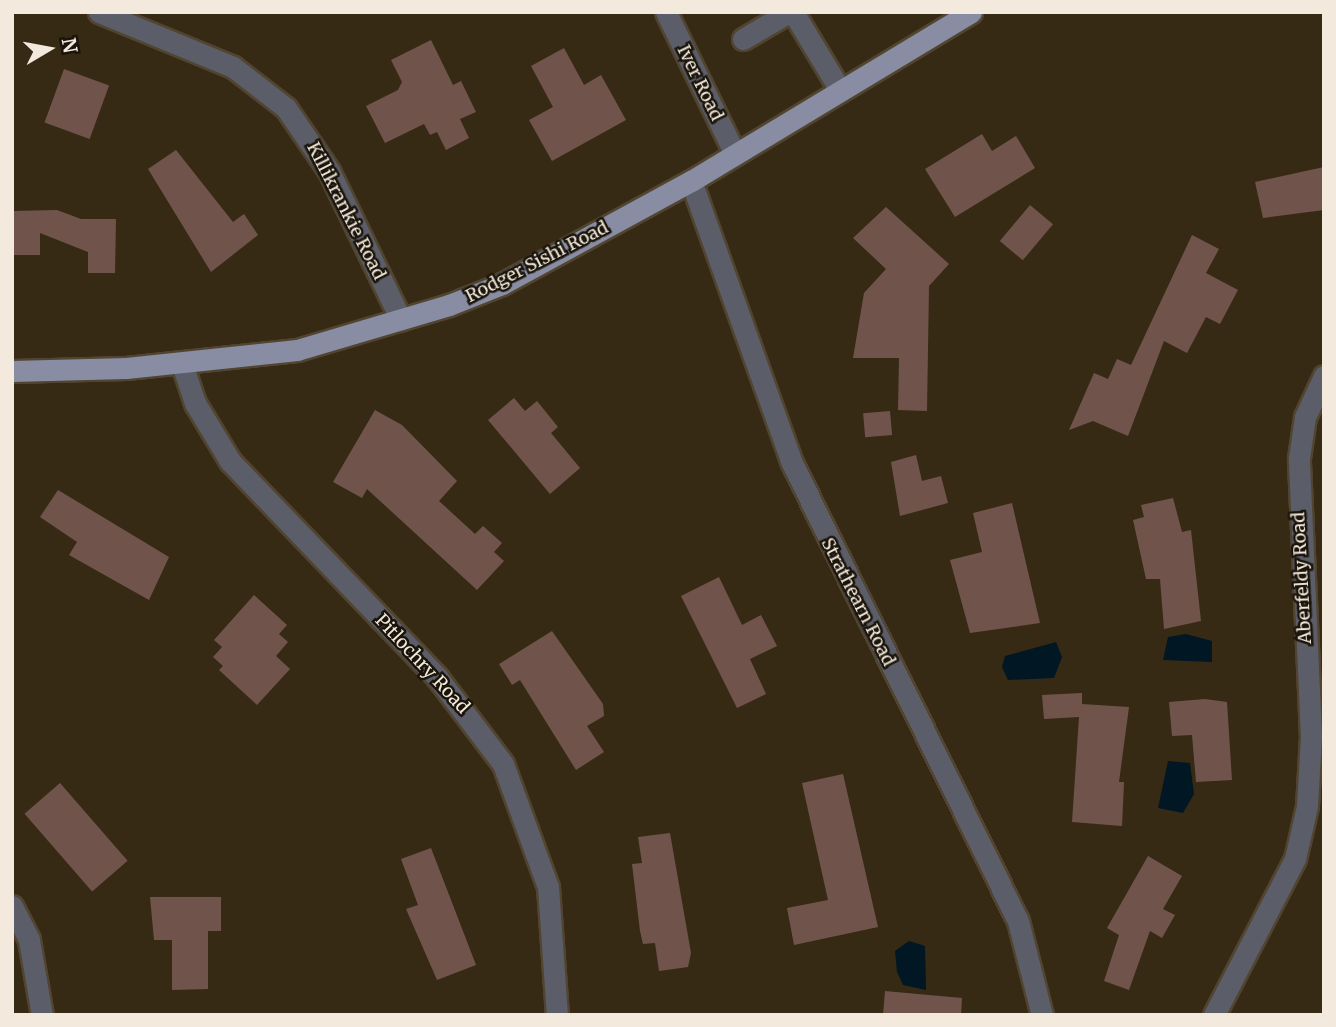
<!DOCTYPE html>
<style>
body{margin:0}
#map{position:relative;width:1336px;height:1027px;overflow:hidden;background:#372a15;font-family:Merriweather,serif}
div>[style]{position:absolute}
[style*='--x']{left:calc(var(--x)*1px);top:calc(var(--y)*1px);width:calc(var(--w)*1px);rotate:calc(var(--a)*1deg)}
.water>*{inset:0;background:#011723}
.building>*{inset:0;background:#70544c;transform-origin:0 0}
.roads{filter:drop-shadow(2px 0 #514531) drop-shadow(-2px 0 #514531) drop-shadow(0 2px #514531) drop-shadow(0 -2px #514531)}
.minor>*{height:21px;margin:-10.5px;padding:0 10.5px;transform-origin:10.5px;border-radius:10.5px;background:#5b5d68}
.major>*{height:21px;margin:-10.5px;padding:0 10.5px;transform-origin:10.5px;border-radius:10.5px;background:#898da3}
span{translate:-50% -50%;white-space:nowrap;text-align:center;line-height:1.15;-webkit-text-stroke:5px #1a140b;paint-order:stroke}
.street-label{font-size:18px;color:#f3eadd}
.frame{position:absolute;inset:0;border:14px solid #f3eadd;pointer-events:none}
.north{position:absolute;left:14px;top:14px;width:70px;height:70px;-webkit-text-stroke:5px #1a140b;paint-order:stroke;rotate:80deg;font-size:19px;font-weight:700;line-height:28px;text-align:center;color:#f3eadd}
.north::after{content:'';display:block;margin:auto;width:24px;height:32px;background:#f3eadd;clip-path:polygon(50% 0,100% 100%,50% 72%,0 100%)}
</style>
<div id="map">
<div class="water">
<div style="clip-path:polygon(1186px 634px,1212px 641px,1212px 662px,1163px 660px,1168px 637px)"></div>
<div style="clip-path:polygon(1056px 642px,1062px 657px,1054px 678px,1008px 680px,1002px 667px,1005px 656px)"></div>
<div style="clip-path:polygon(1168px 761px,1190px 763px,1194px 794px,1183px 813px,1158px 808px)"></div>
<div style="clip-path:polygon(909px 941px,925px 946px,926px 990px,903px 985px,897px 972px,895px 951px)"></div>
</div>
<div class="building">
<div style="clip-path:polygon(431px 40px,453px 85px,461px 81px,476px 112px,460px 119px,469px 138px,446px 150px,437px 132px,430px 135px,424px 124px,385px 143px,366px 106px,398px 90px,402px 82px,391px 60px)"></div>
<div style="clip-path:polygon(564px 48px,584px 85px,601px 75px,626px 120px,552px 161px,529px 120px,553px 107px,531px 66px)"></div>
<div style="left:64px;top:69px;width:48px;height:57px;rotate:20deg"></div>
<div style="clip-path:polygon(982px 134px,992px 151px,1016px 136px,1035px 168px,955px 217px,925px 169px)"></div>
<div style="clip-path:polygon(176px 150px,233px 222px,244px 214px,258px 235px,211px 272px,148px 169px)"></div>
<div style="clip-path:polygon(1324px 167px,1324px 210px,1263px 218px,1255px 182px)"></div>
<div style="left:1030px;top:205px;width:30px;height:47px;rotate:40deg"></div>
<div style="clip-path:polygon(886px 207px,949px 264px,929px 286px,927px 411px,898px 410px,899px 358px,853px 358px,864px 293px,886px 269px,853px 238px)"></div>
<div style="clip-path:polygon(57px 210px,81px 219px,116px 219px,115px 273px,88px 273px,88px 252px,40px 233px,40px 255px,12px 255px,12px 211px)"></div>
<div style="clip-path:polygon(1192px 235px,1219px 249px,1206px 273px,1238px 290px,1220px 324px,1206px 317px,1187px 353px,1164px 341px,1128px 436px,1093px 421px,1069px 430px,1094px 373px,1108px 379px,1117px 359px,1131px 365px)"></div>
<div style="clip-path:polygon(514px 398px,525px 411px,537px 401px,558px 427px,551px 433px,580px 468px,550px 494px,488px 420px)"></div>
<div style="clip-path:polygon(375px 410px,402px 425px,457px 481px,439px 501px,475px 534px,483px 526px,502px 543px,494px 552px,504px 561px,477px 590px,367px 489px,362px 498px,333px 482px)"></div>
<div style="left:890px;top:411px;width:24px;height:27px;rotate:85deg"></div>
<div style="clip-path:polygon(916px 455px,922px 481px,941px 476px,948px 503px,900px 516px,891px 462px)"></div>
<div style="clip-path:polygon(58px 490px,169px 557px,149px 600px,69px 555px,77px 542px,40px 517px)"></div>
<div style="clip-path:polygon(1173px 498px,1182px 532px,1191px 530px,1201px 621px,1164px 629px,1160px 579px,1146px 579px,1133px 520px,1144px 517px,1141px 505px)"></div>
<div style="clip-path:polygon(1012px 503px,1040px 623px,970px 633px,950px 560px,982px 552px,973px 513px)"></div>
<div style="clip-path:polygon(719px 577px,742px 625px,761px 615px,777px 646px,750px 659px,766px 694px,737px 708px,681px 596px)"></div>
<div style="clip-path:polygon(254px 595px,287px 625px,279px 634px,288px 642px,276px 656px,290px 669px,257px 705px,219px 670px,223px 666px,213px 657px,222px 647px,214px 640px)"></div>
<div style="clip-path:polygon(552px 631px,603px 704px,604px 716px,587px 726px,604px 752px,576px 770px,520px 680px,512px 685px,499px 664px)"></div>
<div style="clip-path:polygon(1082px 693px,1082px 704px,1129px 707px,1119px 782px,1124px 782px,1122px 826px,1072px 822px,1079px 717px,1044px 719px,1042px 695px)"></div>
<div style="clip-path:polygon(1205px 699px,1227px 702px,1232px 780px,1196px 782px,1192px 735px,1172px 736px,1169px 702px)"></div>
<div style="clip-path:polygon(843px 774px,878px 927px,794px 945px,787px 908px,828px 900px,802px 783px)"></div>
<div style="left:60px;top:783px;width:103px;height:47px;rotate:49deg"></div>
<div style="clip-path:polygon(670px 833px,691px 953px,688px 967px,659px 971px,655px 943px,643px 944px,640px 931px,632px 864px,642px 863px,638px 837px)"></div>
<div style="clip-path:polygon(431px 848px,476px 965px,437px 980px,406px 909px,418px 905px,401px 859px)"></div>
<div style="clip-path:polygon(1148px 856px,1182px 876px,1163px 909px,1175px 915px,1162px 938px,1150px 931px,1129px 990px,1104px 981px,1119px 935px,1107px 928px)"></div>
<div style="clip-path:polygon(150px 897px,221px 897px,221px 931px,208px 931px,208px 989px,172px 990px,172px 940px,154px 940px)"></div>
<div style="clip-path:polygon(885px 991px,962px 998px,961px 1015px,883px 1015px)"></div>
</div>
<div class="roads">
<div class="minor">
<div style="--x:99;--y:12;--w:145;--a:22.3"></div>
<div style="--x:233;--y:67;--w:67;--a:37.7"></div>
<div style="--x:286;--y:108;--w:76;--a:55.7"></div>
<div style="--x:329;--y:171;--w:165;--a:64.2"></div>
<div style="--x:666;--y:12;--w:158;--a:64.1"></div>
<div style="--x:793;--y:12;--w:91;--a:58.9"></div>
<div style="--x:743;--y:39;--w:53;--a:-30.4"></div>
<div style="--x:691;--y:181;--w:297;--a:70.3"></div>
<div style="--x:791;--y:461;--w:513;--a:63.73"></div>
<div style="--x:1018;--y:921;--w:97;--a:75.7"></div>
<div style="--x:182;--y:364;--w:41;--a:71.6"></div>
<div style="--x:195;--y:403;--w:68;--a:58.9"></div>
<div style="--x:230;--y:461;--w:299;--a:46.2"></div>
<div style="--x:437;--y:677;--w:109;--a:52.8"></div>
<div style="--x:503;--y:764;--w:131;--a:69.9"></div>
<div style="--x:548;--y:887;--w:128;--a:86"></div>
<div style="--x:12;--y:906;--w:38;--a:63"></div>
<div style="--x:29;--y:940;--w:76;--a:80.2"></div>
<div style="--x:1214;--y:1015;--w:176;--a:-62.6"></div>
<div style="--x:1295;--y:859;--w:54;--a:-77.2"></div>
<div style="--x:1307;--y:806;--w:69;--a:-86.7"></div>
<div style="--x:1311;--y:737;--w:279;--a:-92.5"></div>
<div style="--x:1299;--y:458;--w:41;--a:-81.7"></div>
<div style="--x:1305;--y:417;--w:45;--a:-65.1"></div>
</div>
<div class="major">
<div style="--x:12;--y:371;--w:114;--a:-1.5"></div>
<div style="--x:126;--y:368;--w:172;--a:-6"></div>
<div style="--x:297;--y:350;--w:159;--a:-16.5"></div>
<div style="--x:449;--y:305;--w:57;--a:-21.6"></div>
<div style="--x:502;--y:284;--w:215;--a:-28.6"></div>
<div style="--x:691;--y:181;--w:327;--a:-31.1"></div>
</div>
</div>
<div class="street-label">
<span style="left:700px;top:83px;rotate:64deg">Iver Road</span>
<span style="left:346px;top:211px;rotate:63deg">Killikrankie Road</span>
<span style="left:537px;top:262px;rotate:-27deg">Rodger Sishi Road</span>
<span style="left:1302px;top:578px;rotate:-93deg">Aberfeldy Road</span>
<span style="left:858px;top:602px;rotate:63deg">Strathearn Road</span>
<span style="left:422px;top:664px;rotate:47deg">Pitlochry Road</span>
</div>
<div class="frame"></div>
<div class="north">N</div>
</div>
